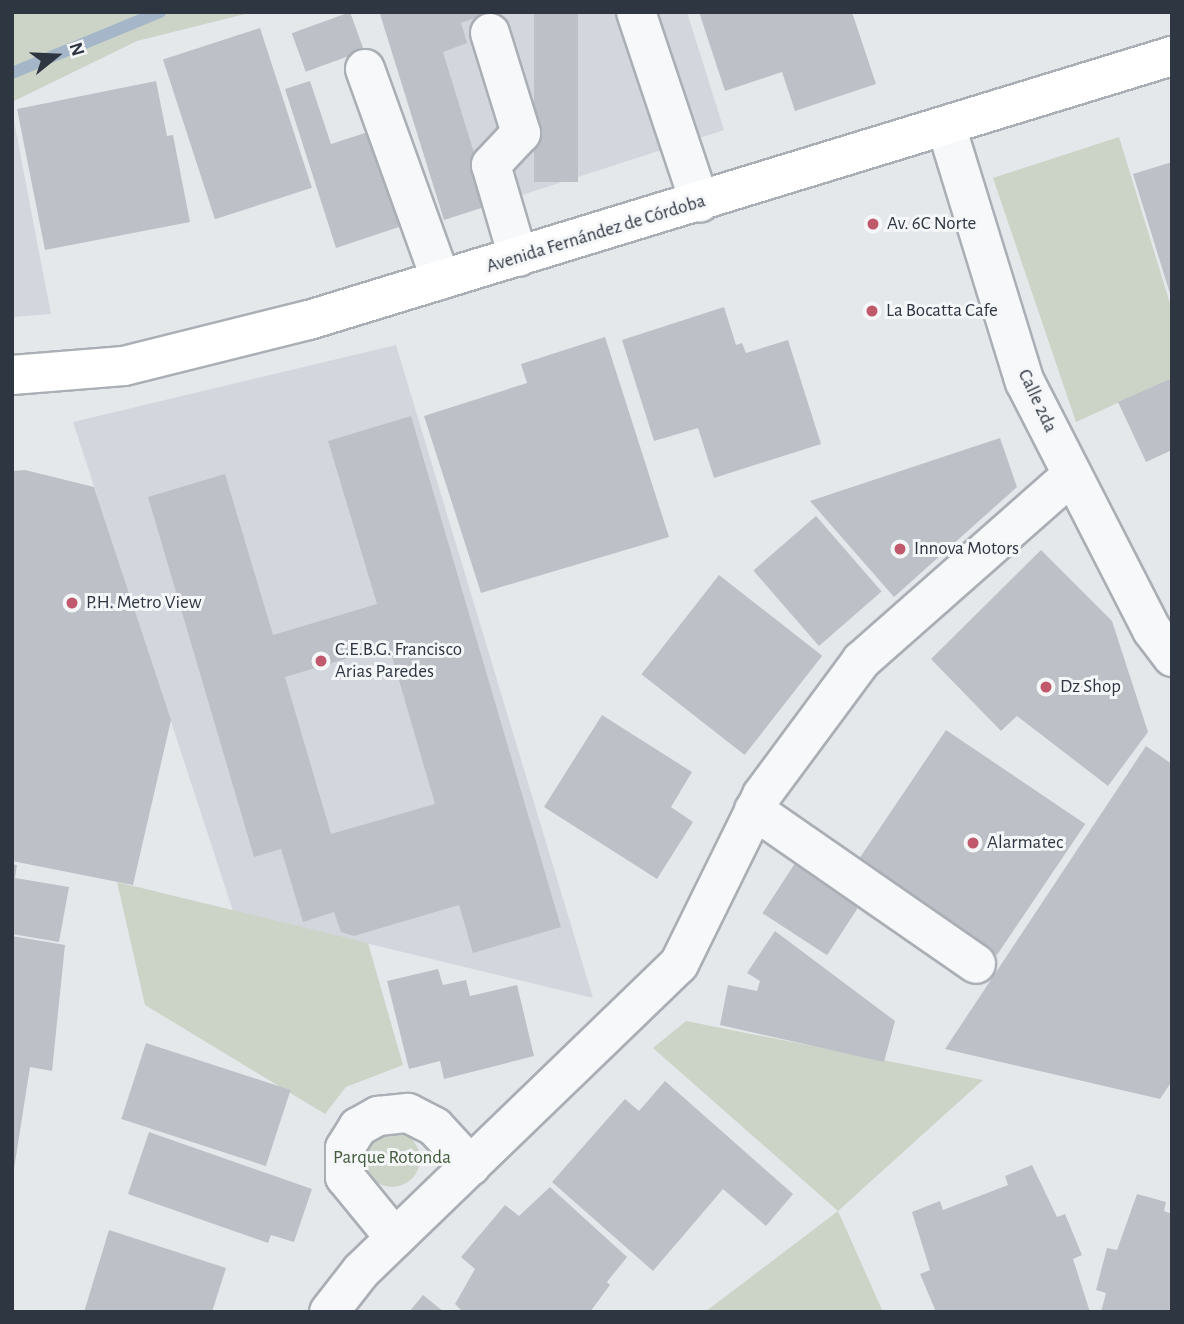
<!DOCTYPE html>
<meta charset="utf-8">
<style>
body{margin:0}
#map{position:relative;width:1184px;height:1324px;overflow:hidden;background:#e5e8eb;font-family:"Alegreya Sans",sans-serif}
div>[style]{position:absolute}
[style*='--x']{left:calc(var(--x)*1px);top:calc(var(--y)*1px);width:calc(var(--w)*1px);rotate:calc(var(--a)*1deg)}
.built>*{inset:0;background:#d3d7dd}
.green>*{inset:0;background:#cbd4c7}
.round{border-radius:50%}
.stream>*{height:12px;margin:-6px;padding:0 6px;transform-origin:6px;border-radius:6px;background:#a4b6c7}
.building>*{inset:0;background:#bdc1c7;transform-origin:0 0}
.roads{filter:drop-shadow(2px 0 #aaafb5) drop-shadow(-2px 0 #aaafb5) drop-shadow(0 2px #aaafb5) drop-shadow(0 -2px #aaafb5)}
.minor>*{height:38px;margin:-19px;padding:0 19px;transform-origin:19px;border-radius:19px;background:#f7f8fa}
.major>*{height:38px;margin:-19px;padding:0 19px;transform-origin:19px;border-radius:19px;background:#fff}
.dots>*{width:19px;height:19px;translate:-50% -50%;box-sizing:border-box;border:4px solid #f5f6f8;border-radius:50%}
span{translate:-50% -50%;white-space:nowrap;text-align:center;line-height:1.15;-webkit-text-stroke:6px #f5f6f8;paint-order:stroke}
.poi-label{font-size:19px;color:#2e3642}
.left{translate:0 -50%;text-align:left}
.street-label{font-size:19px;color:#2e3642}
.park-label{font-size:19px;color:#445c3d}
.frame{position:absolute;inset:0;border:14px solid #2e3642;pointer-events:none}
.north{position:absolute;left:21px;top:21px;width:70px;height:70px;-webkit-text-stroke:5px #f5f6f8;paint-order:stroke;rotate:72deg;font-size:19px;font-weight:700;line-height:28px;text-align:center;color:#2e3642}
.north::after{content:'';display:block;margin:auto;width:24px;height:32px;background:#2e3642;clip-path:polygon(50% 0,100% 100%,50% 72%,0 100%)}
</style>
<div id="map">
<div class="built">
<div style="clip-path:polygon(385px 12px,687px 12px,724px 130px,444px 220px)"></div>
<div style="clip-path:polygon(12px 110px,39px 252px,51px 314px,12px 317px)"></div>
<div style="clip-path:polygon(396px 345px,593px 998px,233px 911px,73px 422px)"></div>
</div>
<div class="green">
<div style="clip-path:polygon(12px 12px,253px 12px,137px 41px,12px 102px)"></div>
<div style="clip-path:polygon(1119px 137px,1172px 310px,1172px 378px,1076px 422px,993px 178px)"></div>
<div style="clip-path:polygon(117px 882px,368px 943px,403px 1065px,346px 1087px,325px 1114px,145px 1005px)"></div>
<div style="clip-path:polygon(686px 1021px,983px 1080px,838px 1211px,883px 1312px,705px 1312px,838px 1211px,653px 1048px)"></div>
<div class="round" style="left:364px;top:1131px;width:56px;height:56px"></div>
</div>
<div class="stream">
<div style="--x:12;--y:73;--w:160;--a:-22.4"></div>
</div>
<div class="building">
<div style="left:350px;top:12px;width:41px;height:62px;rotate:70deg"></div>
<div style="clip-path:polygon(385px 12px,491px 12px,461px 23px,467px 43px,443px 52px,490px 205px,444px 220px,380px 14px)"></div>
<div style="left:534px;top:12px;width:44px;height:170px"></div>
<div style="clip-path:polygon(699px 12px,852px 12px,876px 84px,795px 111px,782px 72px,725px 91px)"></div>
<div style="left:260px;top:28px;width:168px;height:102px;rotate:72deg"></div>
<div style="clip-path:polygon(156px 81px,167px 136px,173px 135px,190px 222px,45px 250px,17px 109px)"></div>
<div style="clip-path:polygon(310px 81px,331px 144px,371px 131px,402px 226px,336px 248px,285px 89px)"></div>
<div style="clip-path:polygon(1172px 162px,1172px 297px,1171px 297px,1133px 174px)"></div>
<div style="clip-path:polygon(724px 307px,736px 345px,742px 343px,746px 353px,788px 340px,821px 444px,714px 478px,698px 428px,654px 441px,622px 340px)"></div>
<div style="clip-path:polygon(605px 337px,669px 537px,481px 593px,424px 416px,527px 383px,521px 364px)"></div>
<div style="clip-path:polygon(1172px 378px,1172px 450px,1146px 462px,1118px 402px)"></div>
<div style="clip-path:polygon(evenodd,411px 416px,561px 927px,473px 953px,459px 905px,354px 936px,341px 932px,334px 912px,303px 922px,281px 849px,254px 857px,148px 497px,225px 474px,273px 635px,377px 604px,328px 441px,411px 416px,389px 646px,435px 804px,331px 834px,285px 677px,389px 646px)"></div>
<div style="clip-path:polygon(1000px 438px,1017px 487px,894px 597px,810px 501px)"></div>
<div style="clip-path:polygon(25px 470px,94px 487px,171px 720px,133px 885px,12px 861px,12px 471px)"></div>
<div style="left:816px;top:516px;width:100px;height:83px;rotate:49deg"></div>
<div style="clip-path:polygon(1041px 550px,1112px 621px,1148px 732px,1108px 786px,1017px 716px,1001px 731px,931px 659px)"></div>
<div style="left:719px;top:575px;width:131px;height:126px;rotate:38deg"></div>
<div style="clip-path:polygon(602px 715px,692px 772px,671px 807px,693px 822px,657px 879px,544px 807px)"></div>
<div style="left:946px;top:730px;width:168px;height:158px;rotate:34deg"></div>
<div style="clip-path:polygon(1146px 746px,1172px 764px,1172px 1081px,1160px 1099px,945px 1049px)"></div>
<div style="left:799px;top:857px;width:77px;height:67px;rotate:33deg"></div>
<div style="clip-path:polygon(12px 864px,17px 865px,15px 878px,69px 887px,59px 942px,12px 934px)"></div>
<div style="clip-path:polygon(775px 931px,895px 1021px,884px 1062px,720px 1025px,728px 985px,757px 991px,760px 981px,747px 973px)"></div>
<div style="clip-path:polygon(12px 936px,65px 945px,52px 1071px,30px 1067px,14px 1169px)"></div>
<div style="clip-path:polygon(438px 969px,443px 985px,466px 980px,470px 996px,517px 985px,534px 1056px,444px 1079px,440px 1061px,409px 1069px,387px 981px)"></div>
<div style="left:146px;top:1043px;width:152px;height:80px;rotate:18deg"></div>
<div style="clip-path:polygon(665px 1081px,793px 1194px,766px 1226px,723px 1189px,653px 1271px,552px 1182px,625px 1099px,639px 1111px)"></div>
<div style="clip-path:polygon(149px 1132px,312px 1189px,294px 1242px,271px 1235px,268px 1243px,128px 1194px)"></div>
<div style="clip-path:polygon(1032px 1165px,1057px 1217px,1065px 1214px,1082px 1255px,1073px 1259px,1090px 1312px,936px 1312px,920px 1274px,930px 1270px,912px 1212px,940px 1201px,943px 1210px,1008px 1185px,1005px 1176px)"></div>
<div style="clip-path:polygon(550px 1187px,627px 1257px,607px 1282px,610px 1285px,590px 1312px,463px 1312px,455px 1304px,475px 1269px,461px 1257px,505px 1205px,519px 1216px)"></div>
<div style="clip-path:polygon(1137px 1194px,1166px 1202px,1164px 1211px,1172px 1214px,1172px 1312px,1101px 1312px,1106px 1293px,1096px 1290px,1107px 1248px,1117px 1250px)"></div>
<div style="clip-path:polygon(109px 1230px,226px 1268px,212px 1312px,84px 1312px)"></div>
<div style="clip-path:polygon(423px 1295px,444px 1312px,409px 1312px)"></div>
</div>
<div class="roads">
<div class="minor">
<div style="--x:636;--y:12;--w:201;--a:71.5"></div>
<div style="--x:490;--y:33;--w:105;--a:72.8"></div>
<div style="--x:521;--y:133;--w:44;--a:133.2"></div>
<div style="--x:491;--y:165;--w:96;--a:73.6"></div>
<div style="--x:365;--y:69;--w:224;--a:70.2"></div>
<div style="--x:946;--y:126;--w:268;--a:72.9"></div>
<div style="--x:1025;--y:382;--w:279;--a:62.9"></div>
<div style="--x:1152;--y:630;--w:34;--a:53"></div>
<div style="--x:754;--y:810;--w:270;--a:34.7"></div>
<div style="--x:395;--y:1238;--w:79;--a:-129.3"></div>
<div style="--x:345;--y:1177;--w:29;--a:-90"></div>
<div style="--x:345;--y:1148;--w:25;--a:-58"></div>
<div style="--x:358;--y:1127;--w:23;--a:-29"></div>
<div style="--x:378;--y:1116;--w:30;--a:-6"></div>
<div style="--x:408;--y:1113;--w:30;--a:27"></div>
<div style="--x:435;--y:1127;--w:53;--a:47.3"></div>
<div style="--x:329;--y:1312;--w:52;--a:-52"></div>
<div style="--x:361;--y:1271;--w:442;--a:-44"></div>
<div style="--x:679;--y:964;--w:188;--a:-63.8"></div>
<div style="--x:762;--y:795;--w:167;--a:-53.5"></div>
<div style="--x:861;--y:661;--w:281;--a:-41.4"></div>
</div>
<div class="major">
<div style="--x:12;--y:375;--w:112;--a:-4.6"></div>
<div style="--x:124;--y:366;--w:191;--a:-14"></div>
<div style="--x:309;--y:320;--w:902;--a:-17.01"></div>
</div>
</div>
<div class="dots">
<div style="left:873px;top:224px;background:#c1596d"></div>
<div style="left:872px;top:311px;background:#c1596d"></div>
<div style="left:900px;top:549px;background:#c1596d"></div>
<div style="left:72px;top:603px;background:#c1596d"></div>
<div style="left:321px;top:661px;background:#c1596d"></div>
<div style="left:1046px;top:687px;background:#c1596d"></div>
<div style="left:973px;top:843px;background:#c1596d"></div>
</div>
<div class="poi-label">
<span class="left" style="left:887px;top:224px">Av. 6C Norte</span>
<span class="left" style="left:886px;top:311px">La Bocatta Cafe</span>
<span class="left" style="left:914px;top:549px">Innova Motors</span>
<span class="left" style="left:86px;top:603px">P.H. Metro View</span>
<span class="left" style="left:335px;top:661px">C.E.B.G. Francisco<br>Arias Paredes</span>
<span class="left" style="left:1060px;top:687px">Dz Shop</span>
<span class="left" style="left:987px;top:843px">Alarmatec</span>
</div>
<div class="street-label">
<span style="left:596px;top:234px;rotate:-17deg">Avenida Fernández de Córdoba</span>
<span style="left:1037px;top:401px;rotate:65deg">Calle 2da</span>
</div>
<div class="park-label">
<span style="left:392px;top:1158px">Parque Rotonda</span>
</div>
<div class="frame"></div>
<div class="north">N</div>
</div>
